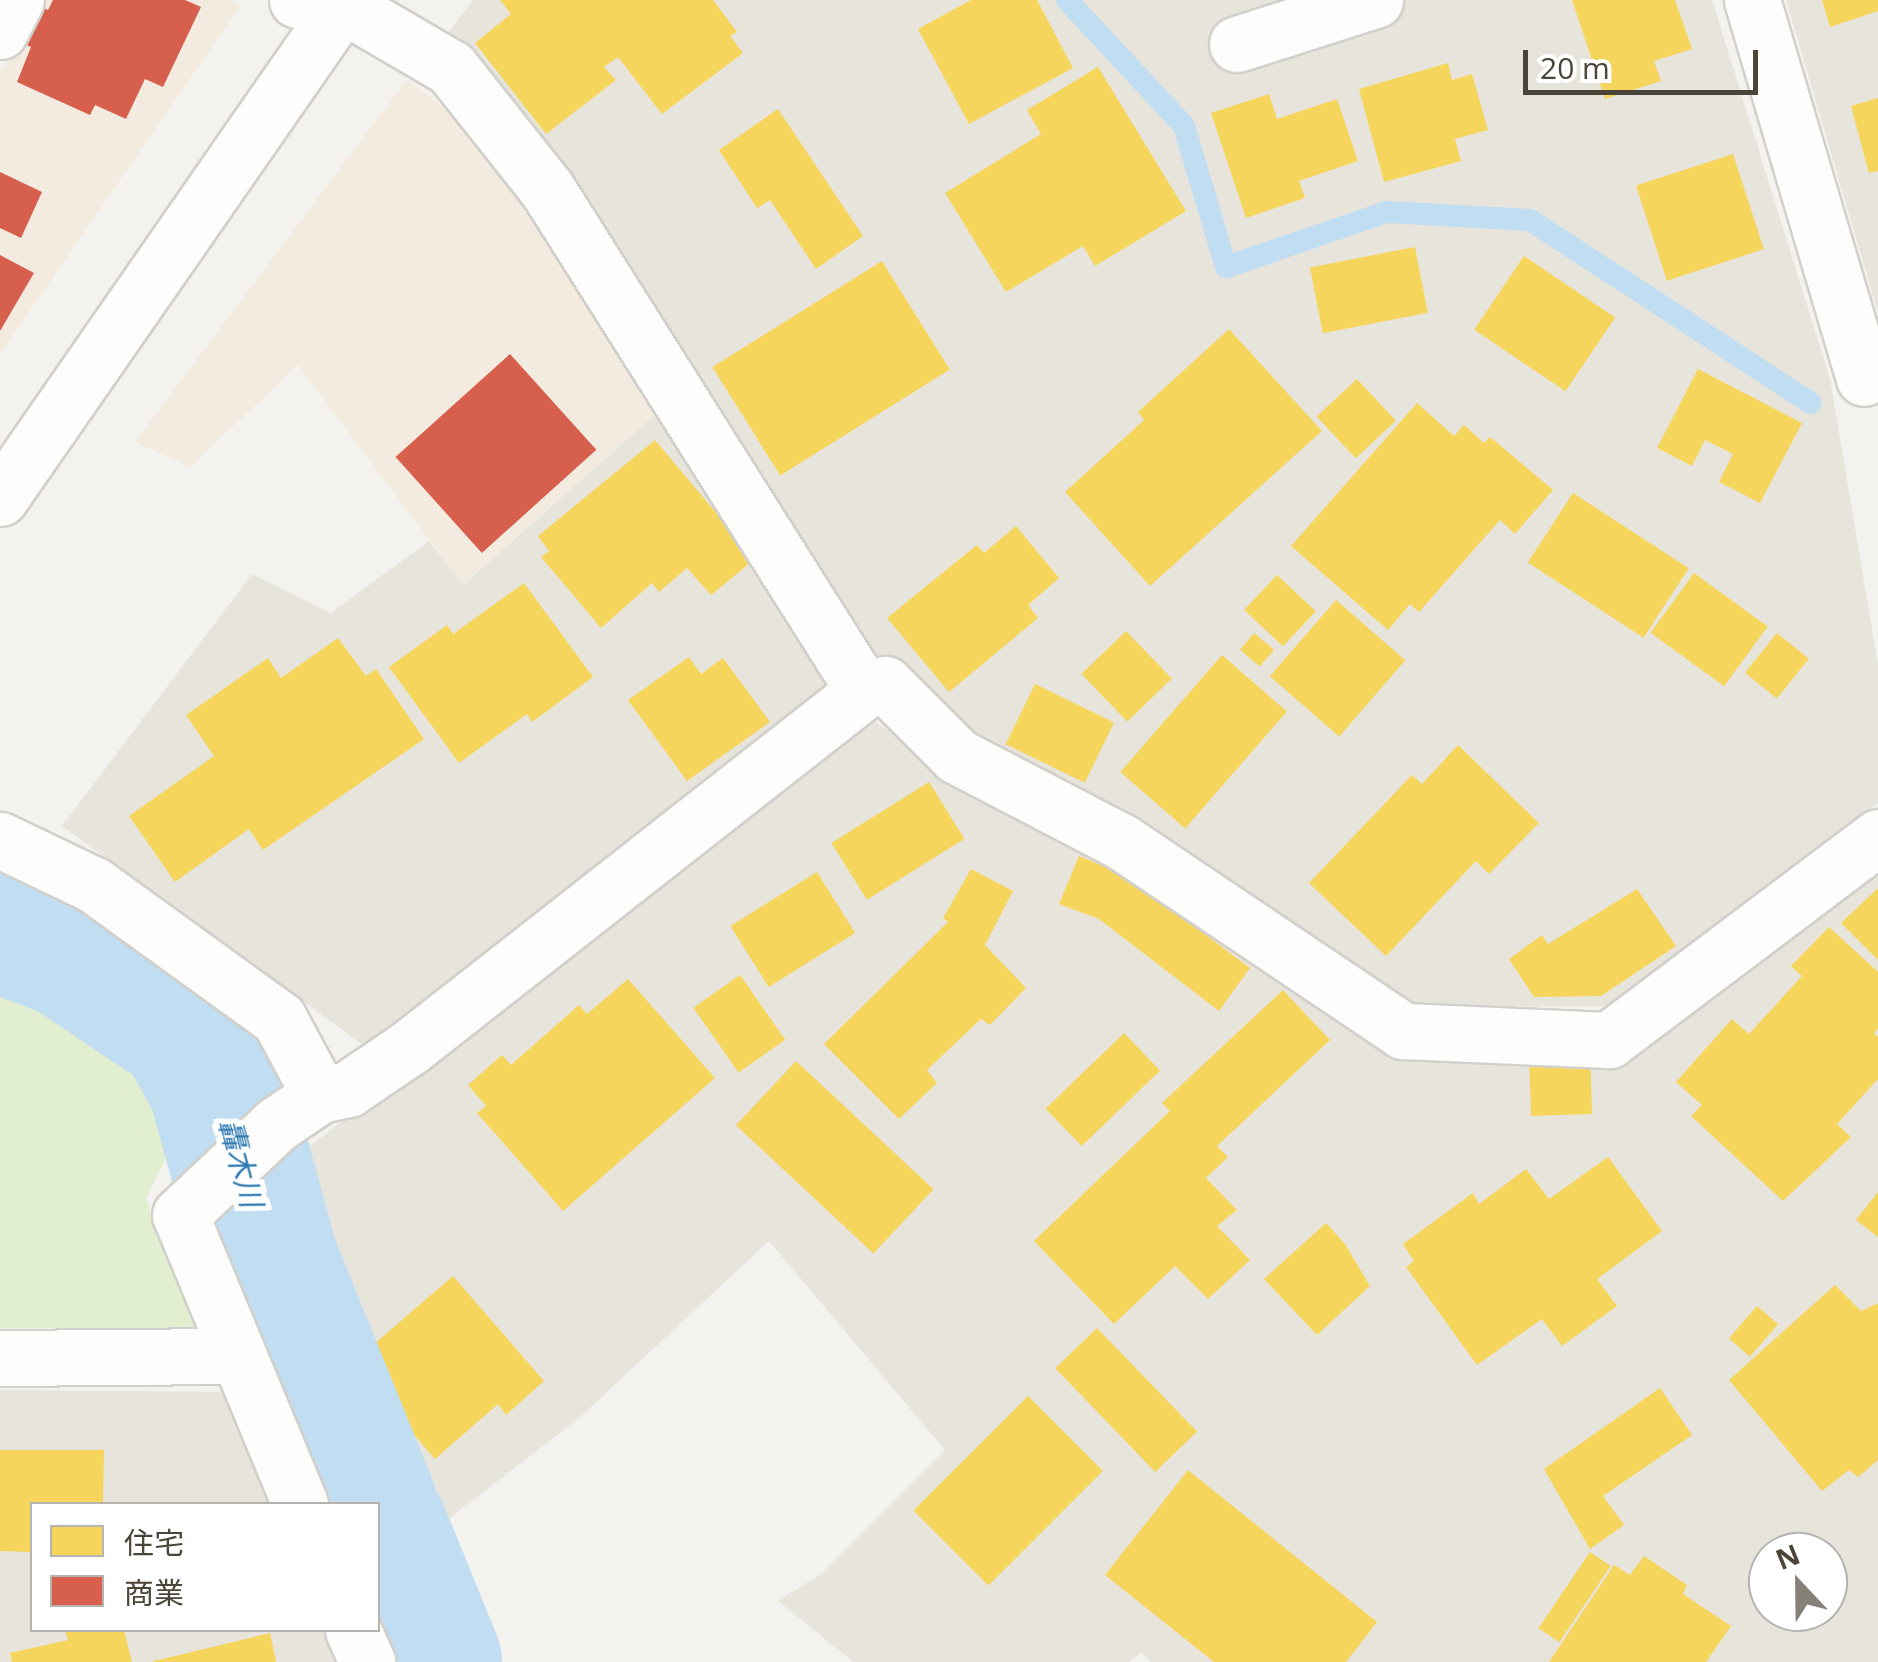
<!DOCTYPE html>
<meta charset="utf-8">
<style>
body{margin:0}
#map{position:relative;width:1878px;height:1662px;overflow:hidden;background:#f4f2ee;font-family:"Open Sans","Noto Sans JP",sans-serif}
div>[style]{position:absolute}
[style*='--x']{left:calc(var(--x)*1px);top:calc(var(--y)*1px);width:calc(var(--w)*1px);rotate:calc(var(--a)*1deg)}
.residential>*{inset:0;background:#e7e4dc}
.commercial>*{inset:0;background:#f3ebdf}
.green>*{inset:0;background:#e1eecf}
.homes>*{inset:0;background:#f6d55c;transform-origin:0 0}
.shops>*{inset:0;background:#d6604d;transform-origin:0 0}
.stream>*{height:22px;margin:-11px;padding:0 11px;transform-origin:11px;border-radius:11px;background:#c0ddf1}
.river>*{height:142px;margin:-71px;padding:0 71px;transform-origin:71px;border-radius:71px;background:#c0ddf1}
.roads{filter:drop-shadow(2px 0 #d2d0cb) drop-shadow(-2px 0 #d2d0cb) drop-shadow(0 2px #d2d0cb) drop-shadow(0 -2px #d2d0cb)}
.minor>*{height:55px;margin:-27.5px;padding:0 27.5px;transform-origin:27.5px;border-radius:27.5px;background:#fdfdfc}
span{translate:-50% -50%;white-space:nowrap;text-align:center;line-height:1.15;-webkit-text-stroke:10px #fff;paint-order:stroke}
.water-label{font-size:30px;color:#2e7ab2;font-style:italic}
.legend{position:absolute;left:30px;top:1502px;width:350px;height:130px;box-sizing:border-box;background:#fff;border:2px solid #b7b4b0;margin:0;padding:12px 18px;list-style:none;font-size:30px;color:#4b4439}
.legend li{display:flex;align-items:center;gap:20px;height:50px}
.legend b{width:50px;border:2px solid #b7b4b0}
.north{position:absolute;left:1748px;top:1532px;width:100px;height:100px;box-sizing:border-box;background:#fff;border:2px solid #b7b4b0;border-radius:50%;rotate:338deg;font-size:28px;font-weight:700;line-height:40px;text-align:center;color:#4b4439}
.north::after{content:'';display:block;margin:auto;width:35px;height:45px;background:#868178;clip-path:polygon(50% 0,100% 100%,50% 72%,0 100%)}
.scale{position:absolute;left:1523px;top:50px;width:235px;height:45px;box-sizing:border-box;border:5px solid #4b4439;border-top:0;padding-left:12px;font-size:30px;line-height:35px;white-space:nowrap;color:#4b4439;-webkit-text-stroke:8px #fff;paint-order:stroke}
</style>
<div id="map">
<div class="residential">
<div style="clip-path:polygon(473px 0,1712px 0,1830px 379px,1878px 665px,1878px 803px,1617px 1006px,1404px 1007px,962px 737px,845px 627px,447px 34px)"></div>
<div style="clip-path:polygon(1786px 0,1878px 0,1878px 313px)"></div>
<div style="clip-path:polygon(668px 403px,835px 697px,423px 1011px,363px 1045px,62px 826px,252px 574px,331px 613px,429px 541px,463px 585px)"></div>
<div style="clip-path:polygon(evenodd,867px 715px,979px 802px,1123px 861px,1388px 1045px,1636px 1048px,1878px 874px,1878px 1662px,1151px 1662px,1141px 1653px,1129px 1662px,853px 1662px,778px 1601px,821px 1574px,945px 1450px,769px 1241px,578px 1419px,416px 1544px,270px 1177px,867px 715px,1768px 1552px,1828px 1552px,1828px 1612px,1768px 1612px,1768px 1552px)"></div>
<div style="clip-path:polygon(0 1390px,230px 1392px,280px 1504px,32px 1504px,32px 1630px,335px 1630px,349px 1662px,0 1662px)"></div>
</div>
<div class="commercial">
<div style="clip-path:polygon(37px 0,229px 0,241px 5px,0 354px,0 73px)"></div>
<div style="clip-path:polygon(407px 79px,495px 148px,668px 403px,463px 585px,298px 365px,190px 467px,135px 442px)"></div>
</div>
<div class="green">
<div style="clip-path:polygon(0 965px,40px 976px,186px 1117px,146px 1199px,195px 1328px,0 1328px)"></div>
</div>
<div class="homes">
<div style="clip-path:polygon(500px 0,713px 0,737px 32px,730px 36px,743px 53px,662px 114px,618px 57px,604px 67px,616px 80px,546px 134px,475px 43px,511px 14px)"></div>
<div style="clip-path:polygon(971px 0,1037px 0,1073px 68px,969px 124px,918px 29px)"></div>
<div style="clip-path:polygon(1572px 0,1675px 0,1692px 49px,1654px 61px,1661px 81px,1605px 99px)"></div>
<div style="clip-path:polygon(1822px 0,1878px 0,1878px 11px,1830px 27px)"></div>
<div style="clip-path:polygon(1448px 63px,1452px 80px,1472px 74px,1488px 130px,1455px 139px,1461px 161px,1384px 182px,1359px 89px)"></div>
<div style="clip-path:polygon(1098px 67px,1186px 211px,1095px 266px,1083px 246px,1006px 292px,945px 193px,1041px 134px,1027px 110px)"></div>
<div style="clip-path:polygon(1269px 94px,1277px 119px,1337px 99px,1358px 161px,1299px 181px,1305px 198px,1246px 218px,1211px 113px)"></div>
<div style="clip-path:polygon(1878px 98px,1878px 171px,1869px 173px,1851px 106px)"></div>
<div style="clip-path:polygon(778px 109px,863px 236px,816px 269px,770px 200px,757px 208px,719px 150px)"></div>
<div style="left:1733px;top:154px;width:100px;height:102px;rotate:72deg"></div>
<div style="left:1415px;top:247px;width:67px;height:107px;rotate:79deg"></div>
<div style="left:1524px;top:256px;width:110px;height:89px;rotate:34deg"></div>
<div style="left:882px;top:261px;width:128px;height:200px;rotate:58deg"></div>
<div style="clip-path:polygon(1229px 329px,1322px 431px,1150px 586px,1065px 492px,1144px 420px,1138px 412px)"></div>
<div style="clip-path:polygon(1698px 369px,1802px 423px,1760px 503px,1719px 482px,1733px 454px,1705px 440px,1692px 466px,1657px 448px)"></div>
<div style="left:1357px;top:379px;width:57px;height:55px;rotate:47deg"></div>
<div style="clip-path:polygon(1417px 403px,1454px 436px,1464px 425px,1484px 443px,1490px 437px,1553px 490px,1515px 534px,1500px 520px,1419px 612px,1410px 604px,1388px 630px,1291px 546px)"></div>
<div style="clip-path:polygon(655px 440px,755px 559px,711px 595px,687px 568px,659px 592px,652px 583px,601px 628px,541px 557px,549px 551px,538px 536px)"></div>
<div style="left:1573px;top:493px;width:138px;height:83px;rotate:33deg"></div>
<div style="clip-path:polygon(1016px 526px,1059px 578px,1028px 605px,1038px 618px,949px 692px,887px 618px,977px 545px,984px 553px)"></div>
<div style="left:1694px;top:573px;width:91px;height:74px;rotate:36deg"></div>
<div style="left:1277px;top:575px;width:53px;height:48px;rotate:43deg"></div>
<div style="clip-path:polygon(524px 583px,593px 677px,532px 722px,527px 714px,459px 763px,389px 667px,447px 625px,453px 634px)"></div>
<div style="left:1336px;top:600px;width:92px;height:101px;rotate:41deg"></div>
<div style="left:1126px;top:631px;width:66px;height:62px;rotate:46deg"></div>
<div style="left:1254px;top:633px;width:26px;height:22px;rotate:40deg"></div>
<div style="left:1777px;top:633px;width:41px;height:51px;rotate:39deg"></div>
<div style="clip-path:polygon(338px 638px,366px 676px,376px 669px,424px 739px,263px 850px,249px 829px,175px 882px,129px 816px,214px 756px,186px 715px,268px 658px,281px 678px)"></div>
<div style="left:1222px;top:655px;width:86px;height:155px;rotate:41deg"></div>
<div style="clip-path:polygon(689px 657px,701px 674px,723px 658px,770px 722px,687px 781px,628px 700px)"></div>
<div style="left:1035px;top:684px;width:88px;height:67px;rotate:26deg"></div>
<div style="clip-path:polygon(1458px 745px,1539px 823px,1489px 874px,1476px 861px,1386px 956px,1309px 883px,1412px 775px,1422px 784px)"></div>
<div style="left:929px;top:782px;width:67px;height:115px;rotate:58deg"></div>
<div style="clip-path:polygon(1079px 856px,1127px 876px,1250px 968px,1219px 1011px,1099px 919px,1059px 904px)"></div>
<div style="clip-path:polygon(971px 869px,1013px 891px,985px 945px,1026px 988px,990px 1025px,981px 1019px,927px 1070px,937px 1083px,899px 1119px,824px 1044px,948px 922px,943px 918px)"></div>
<div style="left:817px;top:872px;width:72px;height:102px;rotate:58deg"></div>
<div style="clip-path:polygon(1878px 888px,1878px 960px,1841px 923px)"></div>
<div style="clip-path:polygon(1637px 889px,1676px 946px,1601px 996px,1534px 997px,1509px 959px,1542px 935px,1548px 944px)"></div>
<div style="clip-path:polygon(1829px 927px,1878px 972px,1878px 1028px,1874px 1033px,1878px 1037px,1878px 1079px,1837px 1124px,1851px 1137px,1783px 1201px,1691px 1116px,1702px 1105px,1676px 1082px,1732px 1019px,1749px 1034px,1802px 976px,1791px 966px)"></div>
<div style="left:740px;top:975px;width:79px;height:57px;rotate:55deg"></div>
<div style="clip-path:polygon(628px 979px,715px 1078px,563px 1211px,477px 1113px,486px 1106px,468px 1085px,502px 1055px,511px 1065px,579px 1005px,587px 1014px)"></div>
<div style="clip-path:polygon(1283px 990px,1330px 1040px,1217px 1146px,1228px 1157px,1206px 1178px,1237px 1210px,1217px 1226px,1250px 1260px,1208px 1299px,1175px 1266px,1114px 1324px,1034px 1241px,1170px 1111px,1162px 1103px)"></div>
<div style="left:1124px;top:1033px;width:52px;height:109px;rotate:46deg"></div>
<div style="left:1590px;top:1054px;width:60px;height:61px;rotate:88deg"></div>
<div style="left:796px;top:1061px;width:188px;height:88px;rotate:43deg"></div>
<div style="clip-path:polygon(1608px 1157px,1662px 1231px,1597px 1279px,1617px 1306px,1562px 1346px,1542px 1319px,1477px 1365px,1406px 1267px,1414px 1261px,1403px 1244px,1473px 1193px,1479px 1204px,1526px 1169px,1549px 1199px)"></div>
<div style="clip-path:polygon(1878px 1192px,1878px 1237px,1856px 1220px)"></div>
<div style="clip-path:polygon(1326px 1223px,1345px 1244px,1370px 1286px,1317px 1335px,1264px 1279px)"></div>
<div style="clip-path:polygon(453px 1276px,544px 1381px,506px 1415px,498px 1404px,435px 1459px,352px 1363px)"></div>
<div style="clip-path:polygon(1835px 1285px,1861px 1311px,1878px 1303px,1878px 1460px,1858px 1477px,1849px 1470px,1822px 1491px,1729px 1380px)"></div>
<div style="left:1757px;top:1306px;width:28px;height:43px;rotate:41deg"></div>
<div style="left:1097px;top:1328px;width:144px;height:58px;rotate:46deg"></div>
<div style="clip-path:polygon(1660px 1388px,1692px 1435px,1603px 1496px,1624px 1525px,1590px 1549px,1544px 1469px)"></div>
<div style="left:1028px;top:1396px;width:106px;height:162px;rotate:45deg"></div>
<div style="clip-path:polygon(0 1450px,104px 1450px,103px 1504px,32px 1504px,32px 1552px,0 1551px)"></div>
<div style="clip-path:polygon(1188px 1470px,1377px 1622px,1346px 1662px,1214px 1662px,1105px 1575px)"></div>
<div style="left:1590px;top:1552px;width:25px;height:92px;rotate:34deg"></div>
<div style="clip-path:polygon(1644px 1556px,1687px 1585px,1683px 1594px,1731px 1626px,1706px 1662px,1549px 1662px,1614px 1565px,1630px 1575px)"></div>
<div style="clip-path:polygon(65px 1630px,124px 1630px,132px 1662px,12px 1662px,10px 1653px,68px 1640px)"></div>
<div style="clip-path:polygon(270px 1633px,276px 1662px,154px 1662px,154px 1661px)"></div>
</div>
<div class="shops">
<div style="clip-path:polygon(53px 0,185px 0,201px 7px,163px 87px,145px 79px,126px 119px,95px 105px,90px 115px,17px 82px,31px 47px,22px 43px,38px 5px,48px 10px)"></div>
<div style="clip-path:polygon(0 172px,42px 192px,21px 238px,0 228px)"></div>
<div style="clip-path:polygon(0 255px,34px 273px,0 331px)"></div>
<div style="left:510px;top:354px;width:129px;height:154px;rotate:48deg"></div>
</div>
<div class="stream">
<div style="--x:1067;--y:0;--w:172;--a:47.1"></div>
<div style="--x:1184;--y:126;--w:147;--a:73.4"></div>
<div style="--x:1226;--y:267;--w:170;--a:-18.9"></div>
<div style="--x:1387;--y:212;--w:143;--a:3.2"></div>
<div style="--x:1530;--y:220;--w:335;--a:33.1"></div>
</div>
<div class="river">
<div style="--x:0;--y:921;--w:76;--a:20.8"></div>
<div style="--x:71;--y:948;--w:140;--a:33.9"></div>
<div style="--x:187;--y:1026;--w:66;--a:61.1"></div>
<div style="--x:219;--y:1084;--w:186;--a:74.7"></div>
<div style="--x:268;--y:1263;--w:260;--a:67.9"></div>
<div style="--x:378;--y:1532;--w:140;--a:67.8"></div>
</div>
<div class="roads">
<div class="minor">
<div style="--x:297;--y:0;--w:46;--a:6.2"></div>
<div style="--x:343;--y:5;--w:125;--a:30.3"></div>
<div style="--x:451;--y:68;--w:154;--a:51.6"></div>
<div style="--x:547;--y:189;--w:594;--a:57.73"></div>
<div style="--x:1752;--y:0;--w:394;--a:73.5"></div>
<div style="--x:0;--y:31;--w:35;--a:-63"></div>
<div style="--x:1237;--y:44;--w:145;--a:-17.7"></div>
<div style="--x:0;--y:498;--w:606;--a:-55.21"></div>
<div style="--x:0;--y:840;--w:104;--a:25.6"></div>
<div style="--x:94;--y:885;--w:228;--a:35.9"></div>
<div style="--x:279;--y:1019;--w:86;--a:61.7"></div>
<div style="--x:0;--y:1358;--w:236;--a:-0.5"></div>
<div style="--x:300;--y:1504;--w:313;--a:-112.5"></div>
<div style="--x:180;--y:1215;--w:133;--a:-43.2"></div>
<div style="--x:277;--y:1124;--w:52;--a:-34"></div>
<div style="--x:320;--y:1095;--w:29;--a:-12"></div>
<div style="--x:348;--y:1089;--w:75;--a:-34.1"></div>
<div style="--x:410;--y:1047;--w:577;--a:-38.1"></div>
<div style="--x:864;--y:691;--w:22;--a:-18"></div>
<div style="--x:885;--y:684;--w:102;--a:45"></div>
<div style="--x:957;--y:756;--w:186;--a:27.5"></div>
<div style="--x:1122;--y:842;--w:339;--a:33.9"></div>
<div style="--x:1403;--y:1031;--w:206;--a:2.5"></div>
<div style="--x:1609;--y:1040;--w:337;--a:-37"></div>
<div style="--x:353;--y:1630;--w:35;--a:66"></div>
</div>
</div>
<div class="water-label">
<span style="left:241px;top:1163px;rotate:75deg">轟木川</span>
</div>
<ul class="legend">
<li><b style="height:28px;background:#f6d55c"></b>住宅</li>
<li><b style="height:28px;background:#d6604d"></b>商業</li>
</ul>
<div class="north">N</div>
<div class="scale">20 m</div>
</div>
